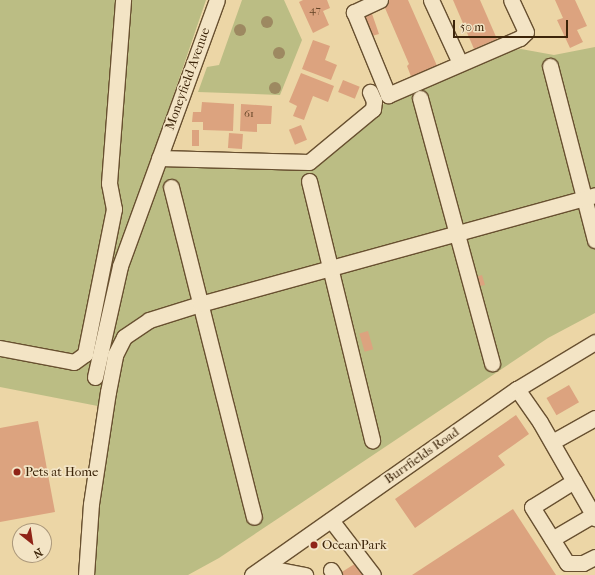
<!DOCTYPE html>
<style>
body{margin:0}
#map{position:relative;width:595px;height:575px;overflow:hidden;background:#ecd6a6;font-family:"IM FELL French Canon",serif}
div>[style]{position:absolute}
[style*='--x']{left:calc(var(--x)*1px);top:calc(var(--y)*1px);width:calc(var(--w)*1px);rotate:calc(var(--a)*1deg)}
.green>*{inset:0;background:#bbbd84}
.building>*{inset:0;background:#dca37f;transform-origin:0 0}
.roads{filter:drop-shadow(1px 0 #685030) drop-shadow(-1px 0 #685030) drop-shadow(0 1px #685030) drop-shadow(0 -1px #685030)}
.minor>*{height:15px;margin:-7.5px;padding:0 7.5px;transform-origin:7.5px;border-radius:7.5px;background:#f3e4c5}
.trees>*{width:12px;height:12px;margin:-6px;border-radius:50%;background:#9d8961}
.dots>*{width:11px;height:11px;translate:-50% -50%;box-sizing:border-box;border:2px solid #f3e4c5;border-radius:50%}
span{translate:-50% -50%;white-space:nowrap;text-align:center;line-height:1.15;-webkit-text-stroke:3.5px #f3e4c5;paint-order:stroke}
.number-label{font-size:11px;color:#644426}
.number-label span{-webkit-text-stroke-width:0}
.street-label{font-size:13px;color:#3c2409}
.poi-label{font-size:13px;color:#3c2409}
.left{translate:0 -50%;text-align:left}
.north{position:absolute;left:12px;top:523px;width:40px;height:40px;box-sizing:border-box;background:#f3e4c5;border:1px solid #aa977a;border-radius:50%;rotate:150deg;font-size:11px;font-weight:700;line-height:16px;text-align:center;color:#3c2409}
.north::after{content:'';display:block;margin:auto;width:14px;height:18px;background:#8f2418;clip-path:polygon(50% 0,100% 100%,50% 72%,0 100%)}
.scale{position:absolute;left:453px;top:20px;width:115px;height:18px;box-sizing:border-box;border:2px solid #3c2409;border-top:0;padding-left:5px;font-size:12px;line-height:14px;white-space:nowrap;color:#3c2409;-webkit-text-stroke:3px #f3e4c5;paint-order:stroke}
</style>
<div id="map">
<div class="green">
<div style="clip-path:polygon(0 0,206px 0,151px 161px,312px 169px,388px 100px,497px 53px,521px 49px,554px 55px,595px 47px,595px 313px,548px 338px,219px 558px,188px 575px,92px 575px,90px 562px,108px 408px,0 387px)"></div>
<div style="clip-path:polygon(242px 0,284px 0,302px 40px,280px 95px,198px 92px,207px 67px,219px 65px)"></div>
</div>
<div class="building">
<div style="clip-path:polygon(303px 0,327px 0,330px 8px,323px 11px,329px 25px,313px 33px,299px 2px)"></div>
<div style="clip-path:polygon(386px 0,408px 0,438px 68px,412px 79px,407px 66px,409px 64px,382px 1px)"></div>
<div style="clip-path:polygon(453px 0,480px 0,497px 39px,474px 49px)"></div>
<div style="clip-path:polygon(555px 0,575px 0,587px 26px,577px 30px,583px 42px,570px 48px,557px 20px,563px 18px)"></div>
<div style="clip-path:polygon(370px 8px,379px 34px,372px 36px,361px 12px)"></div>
<div style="clip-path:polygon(313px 40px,330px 46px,325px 60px,337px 65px,331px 80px,302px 69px)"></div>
<div style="clip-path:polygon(301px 73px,334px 86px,328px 102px,313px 96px,304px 120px,293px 116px,297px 106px,289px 102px)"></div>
<div style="left:343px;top:80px;width:18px;height:13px;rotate:22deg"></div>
<div style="clip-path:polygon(202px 102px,234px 104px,233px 131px,203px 130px,203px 122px,192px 122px,193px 112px,201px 112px)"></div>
<div style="clip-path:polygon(241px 104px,272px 106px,271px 124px,257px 124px,257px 132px,240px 131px)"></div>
<div style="left:301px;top:125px;width:16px;height:13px;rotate:68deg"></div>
<div style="left:192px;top:130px;width:7px;height:16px"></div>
<div style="left:229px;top:133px;width:14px;height:15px;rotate:4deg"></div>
<div style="clip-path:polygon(482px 275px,485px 285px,475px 287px,473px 278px)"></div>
<div style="left:368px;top:331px;width:19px;height:9px;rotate:74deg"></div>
<div style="left:569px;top:385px;width:20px;height:26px;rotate:60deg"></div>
<div style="clip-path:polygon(516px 415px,529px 434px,498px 456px,505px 465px,415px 528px,395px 499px)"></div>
<div style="clip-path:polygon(38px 421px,55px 512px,0 522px,0 428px)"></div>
<div style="clip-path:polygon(513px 509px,556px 575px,412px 575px)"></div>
<div style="clip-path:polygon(361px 560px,371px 575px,337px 575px)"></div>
</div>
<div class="roads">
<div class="minor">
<div style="--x:380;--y:0;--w:29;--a:155"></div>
<div style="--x:354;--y:12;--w:90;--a:67.7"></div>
<div style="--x:388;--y:95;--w:144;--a:-23.4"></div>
<div style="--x:520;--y:38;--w:8;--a:-45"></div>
<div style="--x:526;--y:32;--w:35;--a:-115"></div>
<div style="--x:431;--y:0;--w:69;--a:65.3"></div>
<div style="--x:550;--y:66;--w:180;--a:75.5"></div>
<div style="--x:420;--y:98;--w:275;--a:74.8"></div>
<div style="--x:159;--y:158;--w:150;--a:1.5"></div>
<div style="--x:309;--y:162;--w:83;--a:-39.6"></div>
<div style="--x:373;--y:109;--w:8;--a:-83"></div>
<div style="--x:374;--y:101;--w:10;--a:-114"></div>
<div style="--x:309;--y:181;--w:267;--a:76.3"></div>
<div style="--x:171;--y:187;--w:340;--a:75.9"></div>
<div style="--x:0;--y:348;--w:75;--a:10.7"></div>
<div style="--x:74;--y:362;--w:14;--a:-36"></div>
<div style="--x:85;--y:354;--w:148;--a:-78.7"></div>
<div style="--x:114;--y:209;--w:26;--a:-101"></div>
<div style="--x:109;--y:183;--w:184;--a:-85.6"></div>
<div style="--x:95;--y:377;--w:114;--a:-77.3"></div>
<div style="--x:120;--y:266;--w:283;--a:-70"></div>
<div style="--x:517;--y:389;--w:40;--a:55.1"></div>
<div style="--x:540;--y:422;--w:111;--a:60.2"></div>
<div style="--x:552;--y:442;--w:49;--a:-29.2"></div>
<div style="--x:574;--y:481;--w:49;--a:148.2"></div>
<div style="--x:532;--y:507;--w:66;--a:58"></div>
<div style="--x:567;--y:563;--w:16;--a:0"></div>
<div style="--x:583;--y:563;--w:13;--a:-27"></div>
<div style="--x:331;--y:520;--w:69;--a:52.6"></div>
<div style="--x:552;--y:539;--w:48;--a:-30.3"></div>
<div style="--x:264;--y:567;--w:42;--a:11"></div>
<div style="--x:331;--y:570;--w:6;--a:59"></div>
<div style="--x:86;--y:575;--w:71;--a:-86"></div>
<div style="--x:91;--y:504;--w:113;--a:-81.4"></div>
<div style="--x:108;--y:392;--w:38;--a:-79"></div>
<div style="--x:115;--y:355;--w:20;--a:-63"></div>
<div style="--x:124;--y:337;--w:30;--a:-34"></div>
<div style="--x:149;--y:320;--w:53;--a:-17.4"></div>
<div style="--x:200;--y:304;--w:410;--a:-15.4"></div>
<div style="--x:252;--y:575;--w:324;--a:-35.1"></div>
<div style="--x:517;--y:389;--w:91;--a:-31.1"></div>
</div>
</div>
<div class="trees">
<div style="left:267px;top:22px"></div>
<div style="left:240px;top:30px"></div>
<div style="left:279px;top:53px"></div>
<div style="left:275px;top:88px"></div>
</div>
<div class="dots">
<div style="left:17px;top:472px;background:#8f2418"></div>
<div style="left:314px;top:545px;background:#8f2418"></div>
</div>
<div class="number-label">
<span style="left:315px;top:10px">47</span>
<span style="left:249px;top:114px">61</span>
</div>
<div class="street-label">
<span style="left:188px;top:79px;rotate:-70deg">Moneyfield Avenue</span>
<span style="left:422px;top:456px;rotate:-35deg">Burrfields Road</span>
</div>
<div class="poi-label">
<span class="left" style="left:25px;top:472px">Pets at Home</span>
<span class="left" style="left:322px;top:545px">Ocean Park</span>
</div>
<div class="north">N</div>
<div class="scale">50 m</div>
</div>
